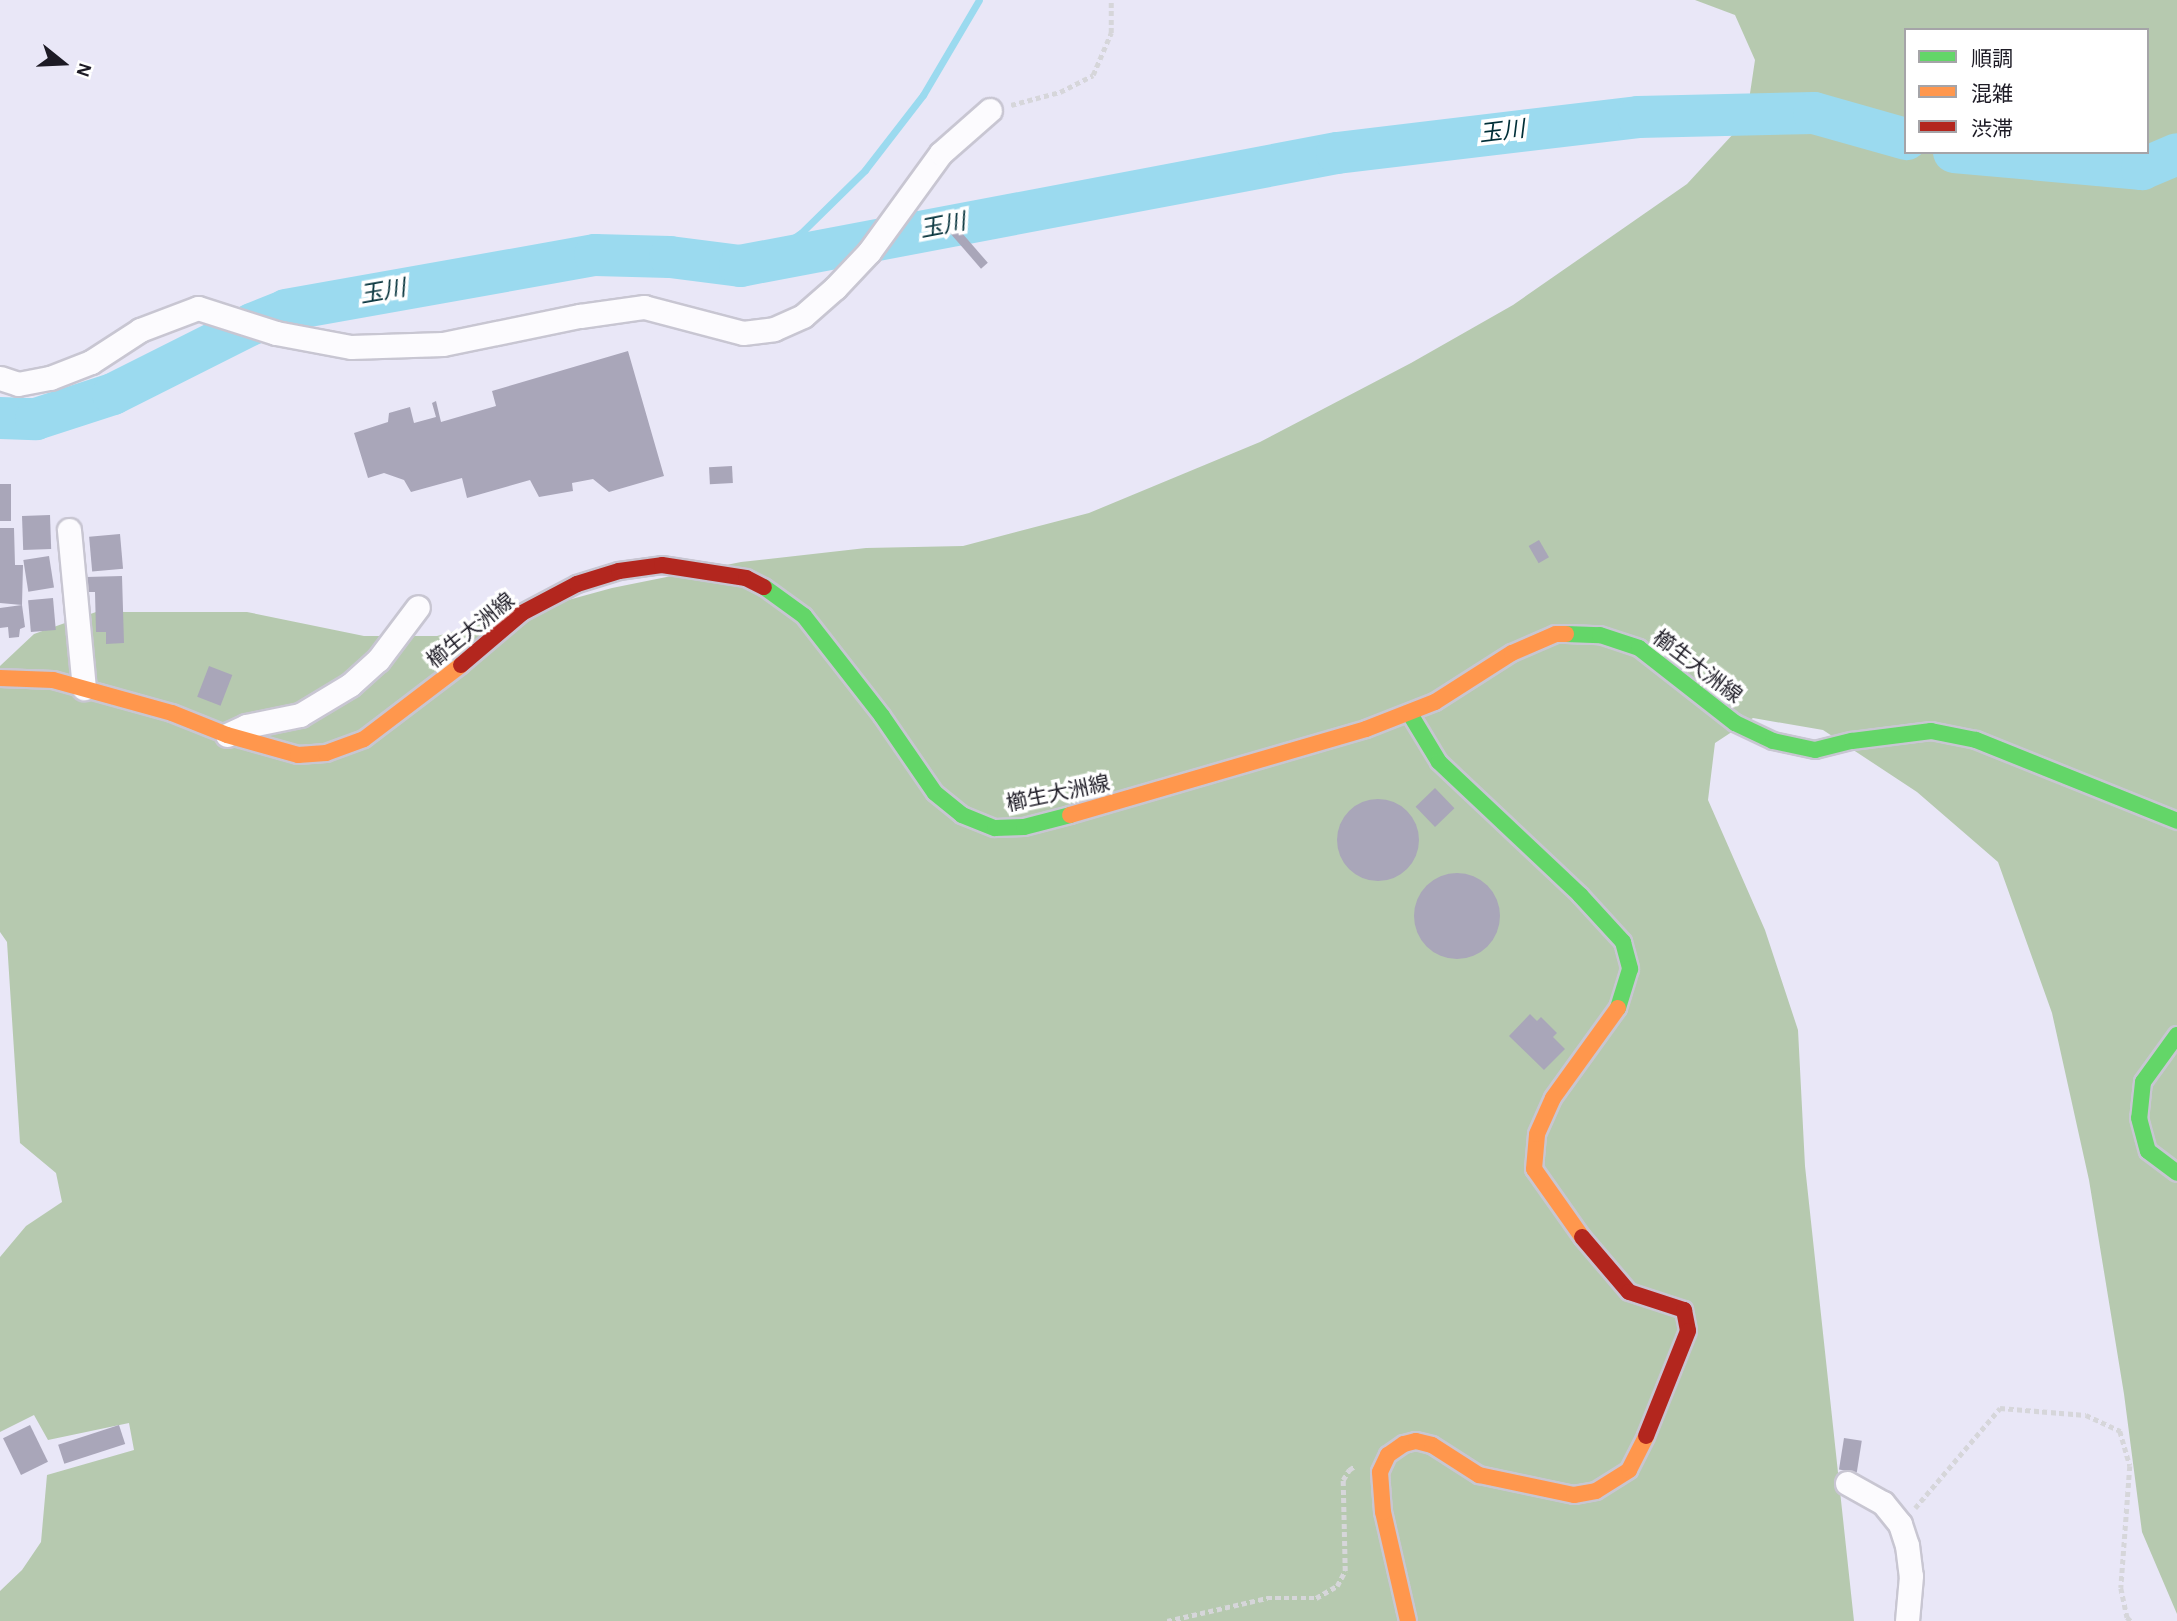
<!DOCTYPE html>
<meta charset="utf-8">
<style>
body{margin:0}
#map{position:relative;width:2177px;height:1621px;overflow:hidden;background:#e9e7f7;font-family:"Alegreya Sans","Noto Sans JP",sans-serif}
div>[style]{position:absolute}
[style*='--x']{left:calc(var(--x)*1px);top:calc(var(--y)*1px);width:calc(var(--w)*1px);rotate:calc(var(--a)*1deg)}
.forest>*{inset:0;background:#b6c9af}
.stream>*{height:7px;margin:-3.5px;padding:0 3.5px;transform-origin:3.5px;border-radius:3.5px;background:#9bdaef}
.river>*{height:42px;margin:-21px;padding:0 21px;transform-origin:21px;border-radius:21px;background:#9bdaef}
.building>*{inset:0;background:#a9a6b9;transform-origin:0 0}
.round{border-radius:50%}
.path>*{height:4.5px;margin-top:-2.25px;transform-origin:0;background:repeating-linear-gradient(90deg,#d6d6da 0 5px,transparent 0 8.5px)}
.roads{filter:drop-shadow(2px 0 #c8c6d2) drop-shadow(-2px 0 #c8c6d2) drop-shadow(0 2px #c8c6d2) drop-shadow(0 -2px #c8c6d2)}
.street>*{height:23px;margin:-11.5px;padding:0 11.5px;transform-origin:11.5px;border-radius:11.5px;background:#fcfbfe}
.fast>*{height:16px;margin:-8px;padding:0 8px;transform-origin:8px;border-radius:8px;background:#63d668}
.slow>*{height:16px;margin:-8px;padding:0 8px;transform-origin:8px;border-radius:8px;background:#ff974d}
.jam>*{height:16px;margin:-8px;padding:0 8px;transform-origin:8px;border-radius:8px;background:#b3261e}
span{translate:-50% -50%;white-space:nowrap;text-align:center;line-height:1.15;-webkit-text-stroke:7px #fff;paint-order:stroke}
.street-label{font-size:21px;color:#1d1b25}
.water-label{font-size:23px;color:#012f38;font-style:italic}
.legend{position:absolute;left:1904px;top:28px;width:245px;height:126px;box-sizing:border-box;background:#fff;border:2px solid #a5a4a8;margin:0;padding:9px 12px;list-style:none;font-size:21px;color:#1d1b25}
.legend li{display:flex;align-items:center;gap:14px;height:35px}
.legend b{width:35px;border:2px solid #a5a4a8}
.north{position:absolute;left:28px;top:28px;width:70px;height:70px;-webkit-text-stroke:5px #fff;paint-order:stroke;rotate:108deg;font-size:19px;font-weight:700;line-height:28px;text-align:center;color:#1d1b25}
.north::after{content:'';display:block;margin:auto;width:24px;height:32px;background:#1d1b25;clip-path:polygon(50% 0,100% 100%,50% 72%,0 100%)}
</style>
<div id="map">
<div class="forest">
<div style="clip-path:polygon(evenodd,1695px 0,2177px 0,2177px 1614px,2142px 1532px,2124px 1394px,2089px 1180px,2052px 1013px,1998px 862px,1917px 792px,1823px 730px,1753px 718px,1715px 743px,1708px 800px,1765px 930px,1798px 1030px,1805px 1166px,1854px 1621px,0 1621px,0 1591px,22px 1570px,41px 1542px,47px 1475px,134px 1450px,129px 1423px,48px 1440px,34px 1415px,0 1432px,0 1257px,26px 1226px,62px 1202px,56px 1173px,20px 1143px,7px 942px,0 932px,0 666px,34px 634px,96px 612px,247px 612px,364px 636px,437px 636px,612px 588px,741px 562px,866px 548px,963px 546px,1089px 513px,1260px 442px,1411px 363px,1513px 305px,1687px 184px,1746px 120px,1755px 60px,1735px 15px,1695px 0,1906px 30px,2147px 30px,2147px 152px,1906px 152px,1906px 30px)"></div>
</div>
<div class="stream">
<div style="--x:763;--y:259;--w:46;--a:-34.4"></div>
<div style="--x:801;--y:233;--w:90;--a:-44.5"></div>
<div style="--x:865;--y:170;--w:95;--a:-52.3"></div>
<div style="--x:923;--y:95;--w:110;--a:-59.5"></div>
</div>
<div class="river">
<div style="--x:1954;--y:152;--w:189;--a:5.2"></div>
<div style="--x:2142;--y:169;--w:38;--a:-23"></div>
<div style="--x:0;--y:418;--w:36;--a:2"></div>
<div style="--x:36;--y:419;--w:81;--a:-18"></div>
<div style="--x:113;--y:394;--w:156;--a:-26.7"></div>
<div style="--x:252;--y:324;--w:37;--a:-22"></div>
<div style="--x:286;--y:310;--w:314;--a:-10.1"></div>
<div style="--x:595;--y:255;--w:75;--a:1.5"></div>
<div style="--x:670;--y:257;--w:71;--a:7.3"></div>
<div style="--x:740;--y:266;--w:608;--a:-10.72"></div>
<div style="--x:1337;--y:153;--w:303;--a:-6.8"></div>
<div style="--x:1638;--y:117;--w:176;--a:-1.3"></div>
<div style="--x:1814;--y:113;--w:96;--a:15.8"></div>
</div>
<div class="building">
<div style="left:955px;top:225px;width:50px;height:9px;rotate:49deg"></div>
<div style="clip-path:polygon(628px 351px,664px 476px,609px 492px,593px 479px,572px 483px,573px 491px,539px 497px,530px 480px,467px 498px,462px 478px,411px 492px,404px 480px,384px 473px,368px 478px,354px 433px,388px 422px,389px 413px,410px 407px,414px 423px,436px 417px,432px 403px,436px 401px,441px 422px,496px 406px,492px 391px)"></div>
<div style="left:732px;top:466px;width:17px;height:23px;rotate:87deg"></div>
<div style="left:0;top:484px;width:11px;height:37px"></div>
<div style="left:50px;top:515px;width:34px;height:28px;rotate:88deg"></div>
<div style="clip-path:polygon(0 528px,14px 528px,15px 565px,23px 565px,22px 605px,0 603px)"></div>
<div style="left:120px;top:534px;width:35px;height:31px;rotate:85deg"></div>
<div style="left:1539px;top:540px;width:20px;height:12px;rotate:60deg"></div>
<div style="left:49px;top:556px;width:32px;height:26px;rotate:81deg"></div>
<div style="clip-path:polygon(122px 576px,124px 643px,106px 644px,106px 632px,96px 632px,95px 592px,86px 592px,86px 577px)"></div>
<div style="left:53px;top:598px;width:32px;height:25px;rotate:85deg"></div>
<div style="clip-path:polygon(22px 605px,25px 627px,20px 629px,19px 637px,9px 638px,8px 627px,0 628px,0 608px)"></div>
<div style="left:209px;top:666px;width:25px;height:33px;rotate:21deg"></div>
<div style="left:1435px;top:788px;width:28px;height:27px;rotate:46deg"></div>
<div class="round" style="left:1337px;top:799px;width:82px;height:82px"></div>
<div class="round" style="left:1414px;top:873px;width:86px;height:86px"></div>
<div style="clip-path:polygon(1530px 1014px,1537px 1021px,1541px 1017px,1557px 1033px,1553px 1037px,1565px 1049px,1544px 1070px,1509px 1036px)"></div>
<div style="left:30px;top:1425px;width:41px;height:30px;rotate:64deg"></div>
<div style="left:119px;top:1425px;width:20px;height:64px;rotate:72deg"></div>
<div style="left:1844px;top:1438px;width:18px;height:32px;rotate:9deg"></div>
</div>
<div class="path">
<div style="--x:1011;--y:105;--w:51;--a:-14.9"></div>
<div style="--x:1060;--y:92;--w:37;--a:-27"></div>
<div style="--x:1093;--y:75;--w:46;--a:-66.8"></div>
<div style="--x:1111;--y:33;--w:33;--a:-90"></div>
<div style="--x:1915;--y:1508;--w:131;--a:-49.6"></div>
<div style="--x:2000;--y:1408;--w:86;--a:4.7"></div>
<div style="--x:2086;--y:1415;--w:38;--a:25"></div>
<div style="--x:2120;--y:1431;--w:36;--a:74"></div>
<div style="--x:2130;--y:1466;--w:122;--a:94.2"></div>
<div style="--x:2121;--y:1588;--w:30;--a:78"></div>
<div style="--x:2127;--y:1617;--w:6;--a:45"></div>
<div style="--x:1167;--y:1621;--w:103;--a:-13"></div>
<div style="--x:1267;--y:1598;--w:49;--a:0"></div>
<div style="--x:1316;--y:1598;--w:24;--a:-30"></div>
<div style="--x:1337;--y:1586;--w:17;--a:-62"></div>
<div style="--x:1345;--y:1571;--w:91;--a:-91.3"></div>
<div style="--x:1343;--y:1480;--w:12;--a:-59"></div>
<div style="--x:1349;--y:1470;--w:7;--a:-34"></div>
</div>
<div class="roads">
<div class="street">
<div style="--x:0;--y:378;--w:19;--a:18"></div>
<div style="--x:18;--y:384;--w:33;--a:-11"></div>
<div style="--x:50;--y:378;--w:44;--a:-21.3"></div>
<div style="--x:91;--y:362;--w:59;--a:-33.1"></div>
<div style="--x:140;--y:330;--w:62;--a:-20.8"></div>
<div style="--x:198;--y:308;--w:82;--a:17.8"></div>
<div style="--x:276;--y:333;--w:76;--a:10.6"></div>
<div style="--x:351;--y:347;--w:92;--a:-1.9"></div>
<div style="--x:443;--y:344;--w:140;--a:-11.6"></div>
<div style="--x:580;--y:316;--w:65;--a:-8"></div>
<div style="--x:644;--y:307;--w:102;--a:14.7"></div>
<div style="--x:743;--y:333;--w:31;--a:-7"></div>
<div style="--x:774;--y:329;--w:32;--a:-24"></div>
<div style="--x:803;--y:316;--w:43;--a:-41.2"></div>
<div style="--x:835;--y:288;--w:50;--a:-46.6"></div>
<div style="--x:869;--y:252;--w:122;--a:-54"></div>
<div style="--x:941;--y:153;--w:65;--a:-41.3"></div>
<div style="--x:69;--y:530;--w:159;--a:84.6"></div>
<div style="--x:227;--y:735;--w:21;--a:-25"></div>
<div style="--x:246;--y:726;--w:55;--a:-11.5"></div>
<div style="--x:300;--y:715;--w:58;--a:-31"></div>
<div style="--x:350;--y:685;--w:38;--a:-42"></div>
<div style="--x:378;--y:660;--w:66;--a:-53"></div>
<div style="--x:1847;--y:1483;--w:41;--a:29.1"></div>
<div style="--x:1883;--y:1503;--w:27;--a:51"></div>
<div style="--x:1900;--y:1524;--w:22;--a:72"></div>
<div style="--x:1907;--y:1545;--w:31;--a:83"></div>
<div style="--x:1911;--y:1576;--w:45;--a:95.1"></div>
</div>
<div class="fast">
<div style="--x:764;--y:587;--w:49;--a:35.9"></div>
<div style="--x:804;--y:616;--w:127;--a:52"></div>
<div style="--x:882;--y:716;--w:93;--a:55.5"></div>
<div style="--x:935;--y:793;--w:35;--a:39"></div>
<div style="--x:962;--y:815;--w:35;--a:22"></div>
<div style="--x:995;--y:828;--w:29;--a:-2"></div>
<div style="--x:1024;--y:827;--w:48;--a:-14.6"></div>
<div style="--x:1566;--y:634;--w:34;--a:2"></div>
<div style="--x:1600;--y:635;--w:41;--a:18.4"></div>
<div style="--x:1639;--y:648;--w:122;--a:38"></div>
<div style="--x:1735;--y:723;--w:42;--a:25.3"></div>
<div style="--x:1773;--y:741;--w:43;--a:12.1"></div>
<div style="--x:1815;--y:750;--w:38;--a:-14"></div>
<div style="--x:1852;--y:741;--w:80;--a:-7.2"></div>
<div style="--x:1931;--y:731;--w:46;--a:11.3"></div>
<div style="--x:1976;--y:740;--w:217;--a:21.9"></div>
<div style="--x:1410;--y:714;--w:56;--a:58.9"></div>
<div style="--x:1439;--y:762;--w:194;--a:43.3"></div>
<div style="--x:1580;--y:895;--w:64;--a:47.5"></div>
<div style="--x:1623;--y:942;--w:28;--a:75"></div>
<div style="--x:1630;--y:969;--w:41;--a:107.1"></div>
<div style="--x:2177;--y:1035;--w:58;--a:125.9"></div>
<div style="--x:2143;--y:1082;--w:36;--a:96"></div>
<div style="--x:2139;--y:1118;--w:34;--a:75"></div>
<div style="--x:2148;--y:1151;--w:36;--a:37"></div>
</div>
<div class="slow">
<div style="--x:0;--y:678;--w:53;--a:2.2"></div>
<div style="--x:53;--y:680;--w:123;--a:15.5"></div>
<div style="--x:172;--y:713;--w:59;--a:21.8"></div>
<div style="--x:227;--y:735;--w:74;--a:15.7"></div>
<div style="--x:298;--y:755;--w:28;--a:-4"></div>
<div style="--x:326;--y:753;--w:40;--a:-20.2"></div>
<div style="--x:364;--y:739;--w:122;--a:-37.3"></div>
<div style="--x:1070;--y:815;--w:308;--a:-16.2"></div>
<div style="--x:1366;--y:729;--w:74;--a:-21.4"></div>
<div style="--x:1435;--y:702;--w:91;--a:-32.5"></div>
<div style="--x:1512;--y:653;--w:48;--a:-23.4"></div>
<div style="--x:1556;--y:634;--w:10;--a:0"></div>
<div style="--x:1582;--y:1237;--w:83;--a:-125.2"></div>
<div style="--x:1534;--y:1169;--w:35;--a:-85"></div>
<div style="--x:1537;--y:1134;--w:39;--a:-66"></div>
<div style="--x:1553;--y:1098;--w:111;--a:-54.2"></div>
<div style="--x:1408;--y:1621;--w:112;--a:-102.9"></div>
<div style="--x:1383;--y:1512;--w:40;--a:-94.3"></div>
<div style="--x:1380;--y:1472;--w:19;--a:-65"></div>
<div style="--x:1388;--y:1455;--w:19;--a:-35"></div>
<div style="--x:1404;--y:1444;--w:12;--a:-14"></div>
<div style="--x:1416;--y:1441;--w:16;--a:14"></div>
<div style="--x:1432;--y:1445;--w:56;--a:32.6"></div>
<div style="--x:1479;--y:1475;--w:97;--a:11.9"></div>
<div style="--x:1574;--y:1495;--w:22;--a:-10"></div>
<div style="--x:1596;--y:1491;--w:39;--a:-32"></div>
<div style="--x:1629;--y:1470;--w:38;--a:-63"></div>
</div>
<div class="jam">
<div style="--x:461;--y:665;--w:80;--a:-40.4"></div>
<div style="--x:522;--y:613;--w:62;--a:-27.8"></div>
<div style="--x:577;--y:584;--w:44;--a:-17.2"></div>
<div style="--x:619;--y:571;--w:43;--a:-7.9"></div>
<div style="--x:662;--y:565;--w:85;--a:8.8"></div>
<div style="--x:746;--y:578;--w:20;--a:27"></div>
<div style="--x:1582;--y:1237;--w:72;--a:49.5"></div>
<div style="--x:1629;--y:1292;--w:58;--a:18.1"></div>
<div style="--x:1684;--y:1310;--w:21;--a:79"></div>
<div style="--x:1688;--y:1331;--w:113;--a:111.8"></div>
</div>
</div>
<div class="street-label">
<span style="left:471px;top:631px;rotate:-39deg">櫛生大洲線</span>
<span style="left:1697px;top:667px;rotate:37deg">櫛生大洲線</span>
<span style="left:1058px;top:794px;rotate:-12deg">櫛生大洲線</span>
</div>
<div class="water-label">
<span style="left:1502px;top:133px;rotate:-7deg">玉川</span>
<span style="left:943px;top:227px;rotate:-11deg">玉川</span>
<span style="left:383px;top:293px;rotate:-10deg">玉川</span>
</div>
<ul class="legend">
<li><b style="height:9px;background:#63d668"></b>順調</li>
<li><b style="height:9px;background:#ff974d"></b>混雑</li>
<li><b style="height:9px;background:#b3261e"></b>渋滞</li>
</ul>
<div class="north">N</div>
</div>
